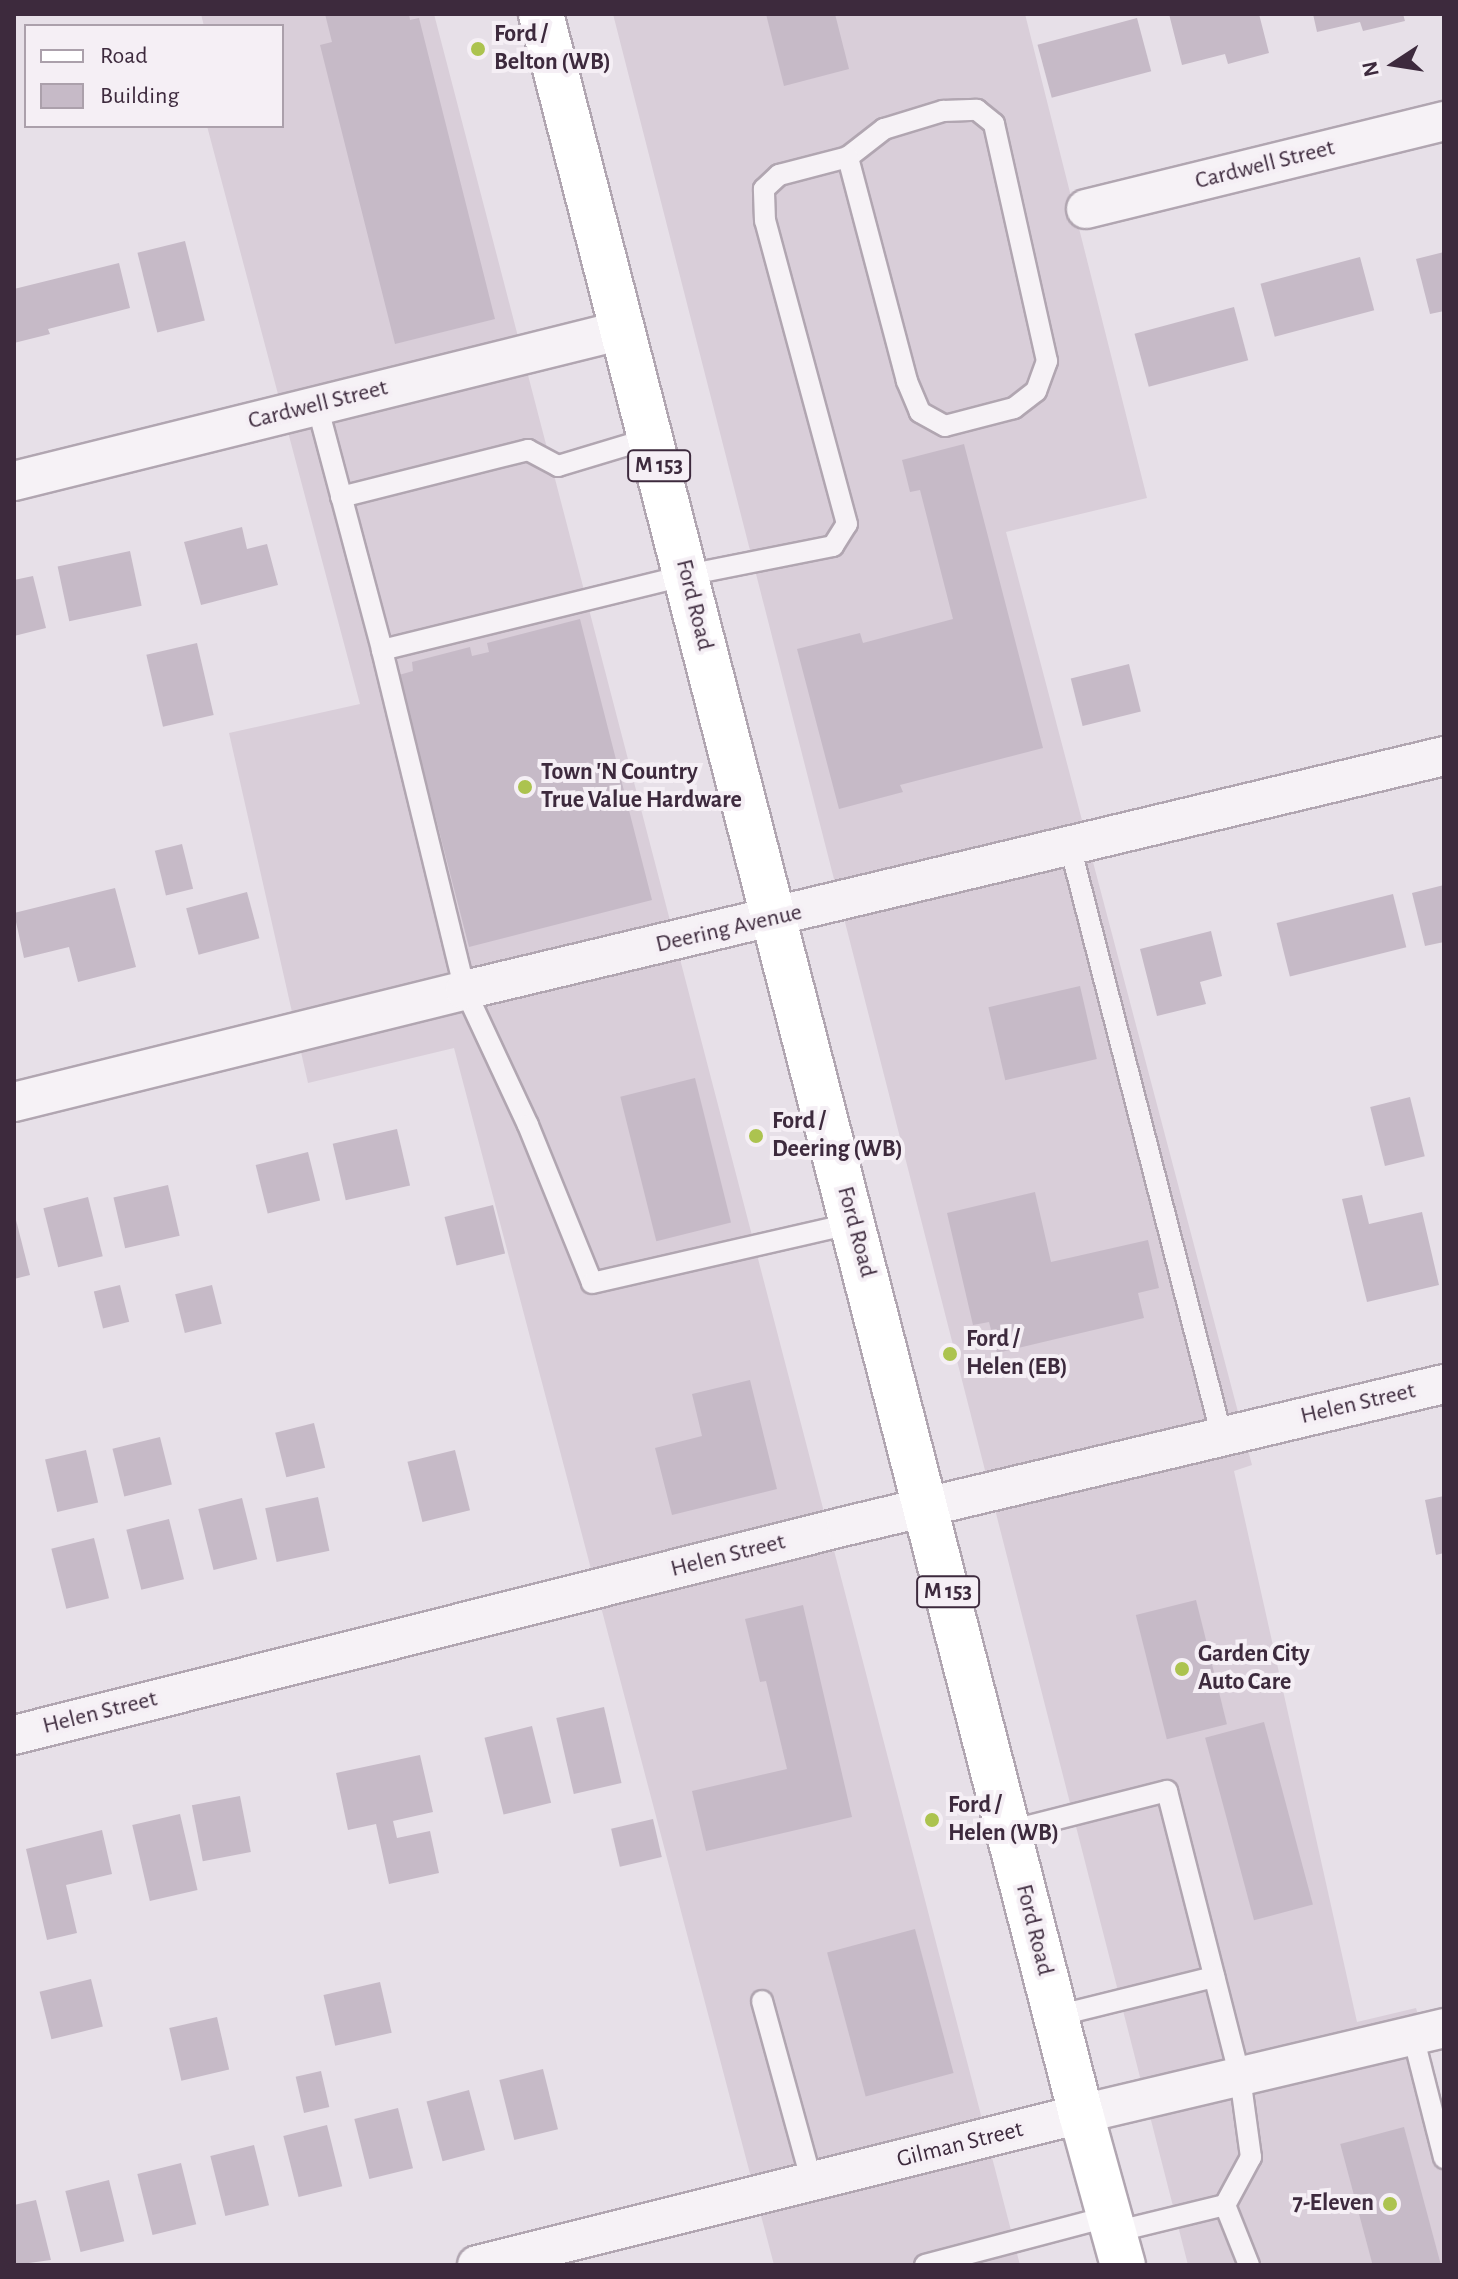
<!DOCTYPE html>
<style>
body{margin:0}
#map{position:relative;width:1458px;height:2279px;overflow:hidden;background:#e7e0e8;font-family:"Alegreya Sans",sans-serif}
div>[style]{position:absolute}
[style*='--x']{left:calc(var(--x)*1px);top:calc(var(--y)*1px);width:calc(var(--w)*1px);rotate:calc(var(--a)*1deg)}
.built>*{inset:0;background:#d9ced9}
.building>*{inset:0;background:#c6bac7;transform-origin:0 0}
.roads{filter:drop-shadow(2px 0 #b1a6b1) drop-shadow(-2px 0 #b1a6b1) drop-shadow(0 2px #b1a6b1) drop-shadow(0 -2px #b1a6b1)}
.lane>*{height:20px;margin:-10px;padding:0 10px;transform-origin:10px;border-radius:10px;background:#f6f2f6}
.street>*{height:38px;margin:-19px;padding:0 19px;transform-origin:19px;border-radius:19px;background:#f6f2f6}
.primary>*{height:44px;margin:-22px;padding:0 22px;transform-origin:22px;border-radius:22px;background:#fff}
.dots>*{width:22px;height:22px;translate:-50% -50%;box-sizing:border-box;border:4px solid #f5eff5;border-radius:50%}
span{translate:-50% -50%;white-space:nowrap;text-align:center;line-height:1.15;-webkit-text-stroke:8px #f5eff5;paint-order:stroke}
.shield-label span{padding:2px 6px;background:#f5eff5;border:2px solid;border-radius:6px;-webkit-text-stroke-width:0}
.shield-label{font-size:22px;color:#3d2a3d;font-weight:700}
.poi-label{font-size:24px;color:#3d2a3d;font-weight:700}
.left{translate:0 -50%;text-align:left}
.right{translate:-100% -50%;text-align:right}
.street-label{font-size:24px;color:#3d2a3d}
.frame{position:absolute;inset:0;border:16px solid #3d2a3d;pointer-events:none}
.legend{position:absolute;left:24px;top:24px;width:260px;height:104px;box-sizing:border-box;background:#f5eff5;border:2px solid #aba0ab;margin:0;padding:10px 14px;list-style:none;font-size:24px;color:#3d2a3d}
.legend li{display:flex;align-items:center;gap:16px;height:40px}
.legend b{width:40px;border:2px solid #aba0ab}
.north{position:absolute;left:1354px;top:24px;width:80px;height:80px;-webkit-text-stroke:6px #f5eff5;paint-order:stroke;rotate:258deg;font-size:22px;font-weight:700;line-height:32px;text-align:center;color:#3d2a3d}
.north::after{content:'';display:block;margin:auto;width:28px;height:36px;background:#3d2a3d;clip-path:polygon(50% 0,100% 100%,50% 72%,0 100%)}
</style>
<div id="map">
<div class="built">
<div style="clip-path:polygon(201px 14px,434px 14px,1020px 2265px,774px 2265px,454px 1048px,308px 1083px,229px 733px,360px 704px,207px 126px,282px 126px,282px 26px,204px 26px)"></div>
<div style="clip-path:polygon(613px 14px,1025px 14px,1147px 498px,1006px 532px,1252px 1465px,1234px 1471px,1357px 2022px,1416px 2008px,1444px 2112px,1444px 2265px,1188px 2265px)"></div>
</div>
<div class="building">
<div style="clip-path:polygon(325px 14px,409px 14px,410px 20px,419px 18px,495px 319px,395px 344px,320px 45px,332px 42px)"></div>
<div style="clip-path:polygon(766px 14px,835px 14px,849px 69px,784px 86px)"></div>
<div style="clip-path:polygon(1169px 14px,1259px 14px,1269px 53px,1228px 64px,1225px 54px,1182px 65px)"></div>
<div style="clip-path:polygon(1313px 14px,1403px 14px,1405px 21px,1363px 31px,1360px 22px,1317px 32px)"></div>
<div style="left:1137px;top:18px;width:55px;height:103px;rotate:75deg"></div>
<div style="left:185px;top:241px;width:82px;height:49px;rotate:76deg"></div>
<div style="clip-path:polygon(1444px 252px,1444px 311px,1430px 314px,1416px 259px)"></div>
<div style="left:1360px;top:257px;width:55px;height:103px;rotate:75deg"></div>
<div style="clip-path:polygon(119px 263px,130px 308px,48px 329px,50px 334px,14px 343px,14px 289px)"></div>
<div style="left:1234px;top:307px;width:55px;height:103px;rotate:75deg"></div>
<div style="clip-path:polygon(964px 444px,1043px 748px,900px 785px,903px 792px,839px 809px,797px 649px,860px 633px,863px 643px,953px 619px,920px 490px,910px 492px,902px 460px)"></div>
<div style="clip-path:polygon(242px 527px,247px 549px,267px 544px,278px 585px,201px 605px,184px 542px)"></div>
<div style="left:130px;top:551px;width:56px;height:74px;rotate:78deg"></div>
<div style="clip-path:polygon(33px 576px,46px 628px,14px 636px,14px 580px)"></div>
<div style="clip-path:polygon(580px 619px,652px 900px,469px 947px,399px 675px,413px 671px,412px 662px,470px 647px,472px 656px,489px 652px,487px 643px)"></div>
<div style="left:197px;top:643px;width:74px;height:52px;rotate:77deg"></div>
<div style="left:1129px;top:664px;width:49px;height:60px;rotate:76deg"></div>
<div style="left:182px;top:844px;width:46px;height:28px;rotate:76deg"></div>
<div style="clip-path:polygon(1444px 885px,1444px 942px,1425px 946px,1412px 893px)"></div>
<div style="clip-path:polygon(115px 888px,136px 967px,78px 982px,69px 947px,24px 958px,14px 913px)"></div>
<div style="left:247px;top:892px;width:48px;height:63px;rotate:75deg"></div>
<div style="left:1393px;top:894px;width:55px;height:120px;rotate:76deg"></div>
<div style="clip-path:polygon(1211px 931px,1222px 976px,1200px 982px,1206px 1004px,1157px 1016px,1140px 949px)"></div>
<div style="left:1080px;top:986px;width:75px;height:94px;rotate:77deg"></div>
<div style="left:695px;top:1078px;width:149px;height:77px;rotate:76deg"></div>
<div style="left:1410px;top:1097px;width:61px;height:41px;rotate:76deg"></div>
<div style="left:397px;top:1129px;width:58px;height:66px;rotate:77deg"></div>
<div style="left:308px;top:1152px;width:50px;height:54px;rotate:76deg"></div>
<div style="left:168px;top:1185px;width:52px;height:56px;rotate:77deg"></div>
<div style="clip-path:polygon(1035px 1192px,1051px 1262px,1148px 1240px,1159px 1288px,1138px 1293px,1144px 1318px,997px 1353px,989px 1322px,973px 1325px,947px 1213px)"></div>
<div style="clip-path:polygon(1362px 1195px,1369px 1224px,1422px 1212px,1439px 1285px,1367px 1302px,1342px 1199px)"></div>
<div style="left:88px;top:1197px;width:61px;height:46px;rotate:76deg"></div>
<div style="left:493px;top:1205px;width:50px;height:50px;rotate:76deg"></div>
<div style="clip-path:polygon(15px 1216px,30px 1275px,14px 1279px,14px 1217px)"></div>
<div style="left:120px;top:1285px;width:38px;height:27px;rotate:76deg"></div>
<div style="left:212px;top:1285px;width:40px;height:38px;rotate:76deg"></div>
<div style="clip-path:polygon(750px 1380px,777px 1489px,672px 1515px,655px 1448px,702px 1436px,692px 1394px)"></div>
<div style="left:314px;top:1423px;width:46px;height:40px;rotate:76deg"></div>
<div style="left:160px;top:1437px;width:49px;height:49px;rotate:76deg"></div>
<div style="left:86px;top:1450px;width:54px;height:42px;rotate:77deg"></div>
<div style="left:455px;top:1450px;width:62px;height:49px;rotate:76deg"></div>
<div style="clip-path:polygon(1444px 1496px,1444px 1553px,1436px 1555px,1425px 1500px)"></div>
<div style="left:318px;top:1497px;width:55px;height:54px;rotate:78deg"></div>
<div style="left:242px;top:1498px;width:63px;height:45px;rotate:76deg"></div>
<div style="left:169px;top:1519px;width:62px;height:44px;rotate:76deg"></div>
<div style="left:94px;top:1538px;width:62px;height:44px;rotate:76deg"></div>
<div style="left:1196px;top:1600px;width:128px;height:62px;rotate:76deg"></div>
<div style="clip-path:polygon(803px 1605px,852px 1817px,706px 1851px,692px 1791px,787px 1769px,766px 1681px,760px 1682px,745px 1619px)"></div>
<div style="left:604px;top:1707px;width:78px;height:49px;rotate:77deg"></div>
<div style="left:1264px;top:1722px;width:189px;height:61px;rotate:75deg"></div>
<div style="left:532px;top:1726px;width:79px;height:49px;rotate:76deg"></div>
<div style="clip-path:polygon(420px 1755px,433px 1812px,393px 1821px,397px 1838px,430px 1831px,439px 1873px,389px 1884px,376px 1824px,348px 1830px,336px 1773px)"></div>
<div style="left:240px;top:1796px;width:57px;height:49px;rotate:79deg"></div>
<div style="left:180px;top:1814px;width:78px;height:49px;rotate:77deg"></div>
<div style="left:653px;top:1819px;width:39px;height:43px;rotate:77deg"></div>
<div style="clip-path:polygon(102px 1830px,112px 1874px,66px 1885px,77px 1933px,47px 1940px,26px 1849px)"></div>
<div style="left:915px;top:1929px;width:149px;height:91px;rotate:75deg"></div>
<div style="left:91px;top:1979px;width:49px;height:53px;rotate:76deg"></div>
<div style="left:380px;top:1982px;width:52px;height:58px;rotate:77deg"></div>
<div style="left:217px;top:2017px;width:54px;height:49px;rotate:77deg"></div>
<div style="left:543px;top:2069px;width:62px;height:45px;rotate:76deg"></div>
<div style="left:321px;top:2071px;width:37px;height:26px;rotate:77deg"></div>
<div style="left:469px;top:2090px;width:62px;height:44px;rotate:75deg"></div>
<div style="left:398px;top:2108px;width:62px;height:45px;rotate:76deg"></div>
<div style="left:327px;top:2125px;width:63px;height:45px;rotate:76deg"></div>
<div style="left:1404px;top:2127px;width:143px;height:66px;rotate:75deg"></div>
<div style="left:254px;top:2145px;width:62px;height:45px;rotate:76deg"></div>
<div style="left:181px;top:2163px;width:63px;height:45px;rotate:76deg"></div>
<div style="left:109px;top:2180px;width:63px;height:45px;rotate:76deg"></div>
<div style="clip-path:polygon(36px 2200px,51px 2260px,14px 2265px,14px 2205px)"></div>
</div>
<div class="roads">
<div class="lane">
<div style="--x:317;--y:405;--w:253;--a:75.1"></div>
<div style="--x:382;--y:650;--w:350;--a:76.3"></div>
<div style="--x:465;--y:990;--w:149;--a:65"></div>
<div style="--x:528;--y:1125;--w:170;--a:67.9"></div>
<div style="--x:592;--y:1283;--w:269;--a:-12.9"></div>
<div style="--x:341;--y:497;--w:193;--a:-14.1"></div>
<div style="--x:528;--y:450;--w:34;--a:28"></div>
<div style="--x:558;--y:466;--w:97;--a:-16.8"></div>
<div style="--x:382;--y:650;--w:314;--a:-13.8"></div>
<div style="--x:687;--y:575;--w:149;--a:-11.2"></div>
<div style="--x:833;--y:546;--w:26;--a:-58"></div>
<div style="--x:847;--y:524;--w:314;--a:-105.1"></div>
<div style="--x:765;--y:221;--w:32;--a:-92"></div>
<div style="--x:764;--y:189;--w:21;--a:-43"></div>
<div style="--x:779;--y:175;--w:71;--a:-14.6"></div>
<div style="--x:848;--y:157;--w:46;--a:-37.9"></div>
<div style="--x:884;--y:129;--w:62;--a:-17"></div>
<div style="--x:943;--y:111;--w:34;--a:-2"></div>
<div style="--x:977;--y:110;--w:22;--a:39"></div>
<div style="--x:994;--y:124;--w:243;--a:77.4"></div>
<div style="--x:1047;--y:361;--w:32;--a:110"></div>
<div style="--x:1036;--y:391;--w:28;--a:142"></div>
<div style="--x:1014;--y:408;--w:71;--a:165.4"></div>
<div style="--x:945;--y:426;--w:29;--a:-151"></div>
<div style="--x:920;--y:412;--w:34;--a:-113"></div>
<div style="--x:907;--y:381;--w:232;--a:-104.8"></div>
<div style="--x:1070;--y:846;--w:610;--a:75.58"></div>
<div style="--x:1009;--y:1831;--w:163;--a:-14.2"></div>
<div style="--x:1167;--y:1791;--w:295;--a:75.7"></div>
<div style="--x:1240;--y:2077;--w:81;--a:82.2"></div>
<div style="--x:1251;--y:2157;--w:55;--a:118.4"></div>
<div style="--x:1225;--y:2205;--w:114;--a:166.3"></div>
<div style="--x:762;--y:2001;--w:188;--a:74.6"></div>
<div style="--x:1056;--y:2016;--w:163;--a:-13.9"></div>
<div style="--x:1413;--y:2036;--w:126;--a:75.7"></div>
<div style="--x:1225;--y:2205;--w:65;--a:68.2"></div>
<div style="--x:925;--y:2265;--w:191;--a:-14.8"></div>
</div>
<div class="street">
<div style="--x:1086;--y:209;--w:369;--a:-13.8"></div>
<div style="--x:14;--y:481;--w:627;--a:-13.93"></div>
<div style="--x:14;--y:1102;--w:465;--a:-13.9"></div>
<div style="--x:465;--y:990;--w:1007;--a:-13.44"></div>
<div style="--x:14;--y:1735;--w:858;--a:-14.1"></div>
<div style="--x:846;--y:1526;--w:615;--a:-13.36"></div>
<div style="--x:477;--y:2265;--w:623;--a:-14.04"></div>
<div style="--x:1081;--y:2114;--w:373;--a:-13.3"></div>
</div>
<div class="primary">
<div style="--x:541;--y:14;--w:2168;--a:75.58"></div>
<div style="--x:1081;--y:2114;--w:157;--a:74.5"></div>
</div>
</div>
<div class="dots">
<div style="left:478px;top:49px;background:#acc34f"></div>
<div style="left:525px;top:787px;background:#acc34f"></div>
<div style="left:756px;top:1136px;background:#acc34f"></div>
<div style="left:950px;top:1354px;background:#acc34f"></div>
<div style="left:1182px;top:1669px;background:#acc34f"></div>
<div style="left:932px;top:1820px;background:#acc34f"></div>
<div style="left:1390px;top:2204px;background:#acc34f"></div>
</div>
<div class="shield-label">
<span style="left:659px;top:466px">M 153</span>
<span style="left:948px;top:1592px">M 153</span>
</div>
<div class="poi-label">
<span class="left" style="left:494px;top:49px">Ford /<br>Belton (WB)</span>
<span class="left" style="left:541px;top:787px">Town 'N Country<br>True Value Hardware</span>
<span class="left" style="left:772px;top:1136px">Ford /<br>Deering (WB)</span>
<span class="left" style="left:966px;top:1354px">Ford /<br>Helen (EB)</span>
<span class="left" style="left:1198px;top:1669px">Garden City<br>Auto Care</span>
<span class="left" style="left:948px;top:1820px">Ford /<br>Helen (WB)</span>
<span class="right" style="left:1374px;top:2204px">7-Eleven</span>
</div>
<div class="street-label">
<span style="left:1265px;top:165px;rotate:-14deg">Cardwell Street</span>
<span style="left:318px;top:405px;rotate:-14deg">Cardwell Street</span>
<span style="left:694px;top:605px;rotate:76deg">Ford Road</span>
<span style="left:729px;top:929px;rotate:-13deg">Deering Avenue</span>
<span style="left:856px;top:1232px;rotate:75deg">Ford Road</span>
<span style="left:1358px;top:1404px;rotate:-13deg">Helen Street</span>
<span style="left:728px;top:1556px;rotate:-14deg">Helen Street</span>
<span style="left:100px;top:1713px;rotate:-14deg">Helen Street</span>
<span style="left:1034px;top:1930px;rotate:76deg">Ford Road</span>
<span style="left:960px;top:2145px;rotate:-14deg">Gilman Street</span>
</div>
<div class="frame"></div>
<ul class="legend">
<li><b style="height:10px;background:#fff"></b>Road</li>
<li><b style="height:22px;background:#c6bac7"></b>Building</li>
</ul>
<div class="north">N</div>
</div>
